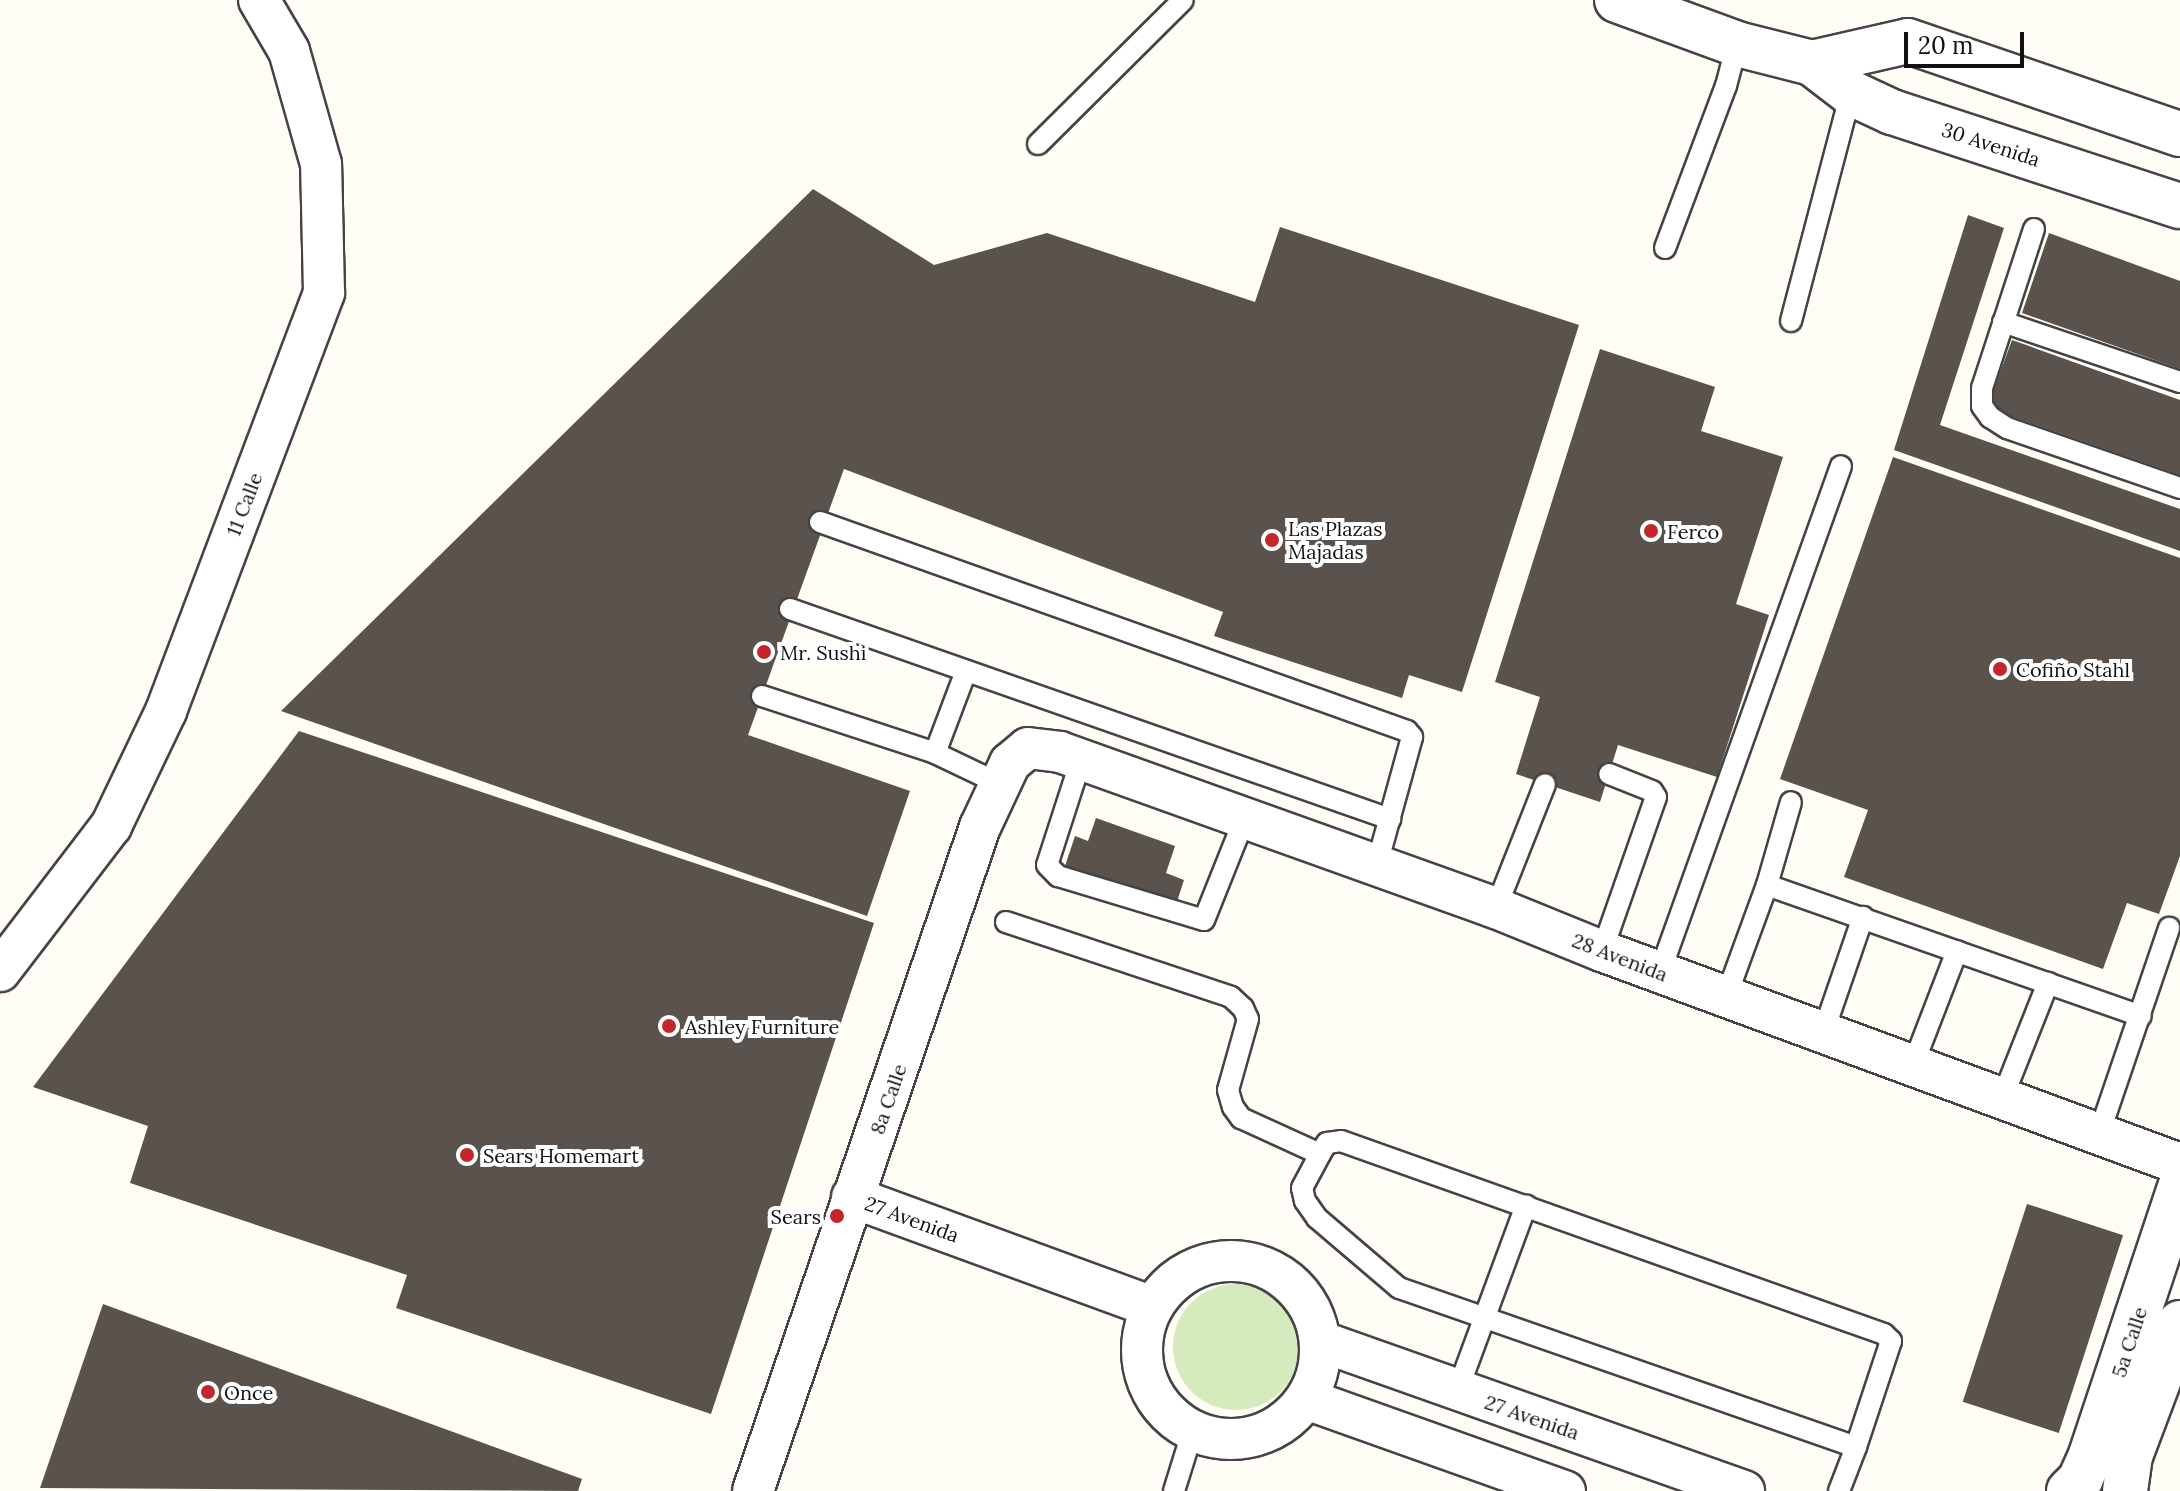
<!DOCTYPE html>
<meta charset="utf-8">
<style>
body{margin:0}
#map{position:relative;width:2180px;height:1491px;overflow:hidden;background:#fffdf5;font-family:Lora,serif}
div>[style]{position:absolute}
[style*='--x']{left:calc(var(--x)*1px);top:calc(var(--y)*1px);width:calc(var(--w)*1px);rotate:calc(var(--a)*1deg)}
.green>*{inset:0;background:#d5ebbd}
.round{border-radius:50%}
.building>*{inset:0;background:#5a524d;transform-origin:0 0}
.roads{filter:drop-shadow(2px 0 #444) drop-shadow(-2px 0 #444) drop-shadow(0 2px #444) drop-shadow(0 -2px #444)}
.service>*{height:20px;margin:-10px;padding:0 10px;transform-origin:10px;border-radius:10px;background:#fff}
.minor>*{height:40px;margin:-20px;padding:0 20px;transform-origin:20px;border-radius:20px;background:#fff}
.minor>.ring{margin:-20px;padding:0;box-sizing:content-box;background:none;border:40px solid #fff;border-radius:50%}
.tertiary>*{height:44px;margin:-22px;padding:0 22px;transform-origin:22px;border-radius:22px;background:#fff}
.dots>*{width:22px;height:22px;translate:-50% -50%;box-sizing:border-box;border:4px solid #fff;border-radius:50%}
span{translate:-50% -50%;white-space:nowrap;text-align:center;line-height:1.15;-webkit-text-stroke:8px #fff;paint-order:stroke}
.street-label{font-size:20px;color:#111}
.poi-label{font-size:20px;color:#111}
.left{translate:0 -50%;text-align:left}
.right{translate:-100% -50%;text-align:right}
.scale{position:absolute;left:1904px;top:32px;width:120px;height:36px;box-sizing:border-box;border:4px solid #111;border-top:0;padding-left:10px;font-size:24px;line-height:28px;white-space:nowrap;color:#111;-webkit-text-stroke:6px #fff;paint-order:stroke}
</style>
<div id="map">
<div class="green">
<div class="round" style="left:1173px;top:1284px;width:126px;height:126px"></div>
</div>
<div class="building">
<div style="clip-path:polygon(813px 189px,934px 265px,1047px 233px,1255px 302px,1280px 227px,1579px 325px,1462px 692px,1409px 675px,1402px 698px,1214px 636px,1223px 612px,844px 469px,748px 735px,910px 791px,867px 916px,281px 711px)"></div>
<div style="clip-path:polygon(1968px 215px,2004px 228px,1940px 425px,2180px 509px,2180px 551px,1894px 450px)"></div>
<div style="clip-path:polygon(2049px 233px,2180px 281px,2180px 369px,2022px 313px)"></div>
<div style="clip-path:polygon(2012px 340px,2180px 400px,2180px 475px,1987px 408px)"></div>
<div style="clip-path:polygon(1600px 349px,1715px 387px,1701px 431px,1783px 457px,1736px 604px,1769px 615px,1717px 777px,1618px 745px,1600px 802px,1516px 774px,1540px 697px,1495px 682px)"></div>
<div style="clip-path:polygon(1893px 457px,2180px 558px,2180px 856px,2159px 914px,2127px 903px,2103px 969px,1844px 877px,1868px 810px,1780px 779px)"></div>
<div style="clip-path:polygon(299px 731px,874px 923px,711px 1414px,396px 1308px,407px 1275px,130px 1183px,148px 1126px,33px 1087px)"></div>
<div style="clip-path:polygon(1096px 818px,1175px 846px,1166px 873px,1184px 880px,1175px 908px,1064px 869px,1075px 836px,1088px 841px)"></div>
<div style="left:2027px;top:1204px;width:101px;height:208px;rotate:18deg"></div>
<div style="clip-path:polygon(103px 1304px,582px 1479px,578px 1491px,40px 1488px)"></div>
</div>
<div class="roads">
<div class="service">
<div style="--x:1038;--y:144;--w:204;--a:-44.8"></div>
<div style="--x:2034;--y:229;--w:167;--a:108.1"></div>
<div style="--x:1982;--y:388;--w:18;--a:90"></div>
<div style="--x:1982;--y:406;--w:14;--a:54"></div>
<div style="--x:1990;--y:417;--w:20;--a:33"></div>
<div style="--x:2007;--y:428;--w:183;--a:19.1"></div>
<div style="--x:1665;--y:248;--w:173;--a:-69.4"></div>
<div style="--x:1726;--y:86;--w:43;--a:-75.3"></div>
<div style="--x:1791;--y:321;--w:236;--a:-75.3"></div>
<div style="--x:2003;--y:322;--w:187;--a:18.7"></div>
<div style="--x:820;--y:522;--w:623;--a:19.6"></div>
<div style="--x:1407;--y:731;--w:8;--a:50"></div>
<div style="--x:1412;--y:737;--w:136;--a:105.4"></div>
<div style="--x:790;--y:609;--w:636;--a:19.29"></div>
<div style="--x:762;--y:696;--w:182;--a:18.2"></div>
<div style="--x:935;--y:753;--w:72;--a:25.5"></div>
<div style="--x:935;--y:753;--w:88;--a:-69.3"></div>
<div style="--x:1081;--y:760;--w:110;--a:107.9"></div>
<div style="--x:1047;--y:865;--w:16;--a:45"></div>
<div style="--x:1058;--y:876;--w:152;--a:16.8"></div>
<div style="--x:1204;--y:920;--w:108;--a:-68.2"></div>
<div style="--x:1767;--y:885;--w:396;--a:19.3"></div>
<div style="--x:1496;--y:908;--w:133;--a:-68.4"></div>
<div style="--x:1006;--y:922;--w:237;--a:18.4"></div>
<div style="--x:1231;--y:997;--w:16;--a:43"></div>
<div style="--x:1243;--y:1008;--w:12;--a:66"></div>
<div style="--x:1248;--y:1019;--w:74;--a:105.7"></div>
<div style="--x:1228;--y:1090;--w:18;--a:74"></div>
<div style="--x:1233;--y:1107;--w:14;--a:54"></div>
<div style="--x:1241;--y:1118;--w:87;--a:24.5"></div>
<div style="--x:1602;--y:951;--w:163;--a:-70.7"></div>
<div style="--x:1656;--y:797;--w:7;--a:-124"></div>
<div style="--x:1652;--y:791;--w:46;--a:-158.4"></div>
<div style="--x:1660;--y:972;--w:537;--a:-70.32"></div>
<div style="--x:1726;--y:997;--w:119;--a:-69.9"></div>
<div style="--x:1767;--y:885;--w:86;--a:-73.9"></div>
<div style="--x:1823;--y:1033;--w:123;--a:-71"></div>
<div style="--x:1913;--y:1065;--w:122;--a:-68.9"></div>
<div style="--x:2002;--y:1099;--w:125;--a:-68.4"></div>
<div style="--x:2099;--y:1134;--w:218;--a:-71.2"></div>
<div style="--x:1341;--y:1141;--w:576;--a:19.57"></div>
<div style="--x:1884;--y:1334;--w:10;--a:45"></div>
<div style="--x:1891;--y:1341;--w:112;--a:108.3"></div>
<div style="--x:1856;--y:1447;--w:484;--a:-160.8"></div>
<div style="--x:1399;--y:1288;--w:108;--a:-139.5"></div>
<div style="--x:1317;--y:1218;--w:21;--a:-125"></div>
<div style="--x:1305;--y:1201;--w:13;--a:-103"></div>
<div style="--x:1302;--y:1188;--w:38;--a:-62"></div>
<div style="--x:1320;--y:1154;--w:13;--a:-58"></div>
<div style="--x:1327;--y:1143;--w:14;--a:-8"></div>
<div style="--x:1457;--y:1392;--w:199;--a:-69.7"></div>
<div style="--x:1174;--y:1491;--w:64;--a:-72.7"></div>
<div style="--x:1839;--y:1491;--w:47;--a:-68.9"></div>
</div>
<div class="minor">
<div style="--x:0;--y:971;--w:183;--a:-52.6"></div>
<div style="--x:111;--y:826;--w:127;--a:-64.4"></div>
<div style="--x:166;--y:711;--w:447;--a:-69.3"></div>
<div style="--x:324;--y:293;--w:129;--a:-91.3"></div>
<div style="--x:321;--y:164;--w:117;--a:-105.8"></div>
<div style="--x:289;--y:51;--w:59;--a:-120.5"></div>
<div style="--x:852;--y:1197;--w:320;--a:20.1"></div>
<div class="ring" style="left:1142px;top:1261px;width:138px;height:138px"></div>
<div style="--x:1320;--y:1341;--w:450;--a:19.5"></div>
<div style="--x:1306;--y:1399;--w:275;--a:19.6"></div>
<div style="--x:753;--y:1491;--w:702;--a:-71.13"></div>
<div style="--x:980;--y:827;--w:71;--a:-64.9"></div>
<div style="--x:1010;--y:763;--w:23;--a:-40"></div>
<div style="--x:1028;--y:748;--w:32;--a:7"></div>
<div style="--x:1060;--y:752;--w:463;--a:19.7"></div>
<div style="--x:1496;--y:908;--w:114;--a:22.1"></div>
<div style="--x:1602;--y:951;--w:616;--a:20.23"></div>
</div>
<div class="tertiary">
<div style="--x:1617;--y:0;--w:128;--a:20.1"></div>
<div style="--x:1737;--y:44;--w:77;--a:14.2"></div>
<div style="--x:1812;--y:63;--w:49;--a:37.6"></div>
<div style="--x:1851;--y:93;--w:45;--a:24.9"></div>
<div style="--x:1892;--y:112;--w:303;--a:18.1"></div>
<div style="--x:1812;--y:63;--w:98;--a:-12.9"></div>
<div style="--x:1908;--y:41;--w:287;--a:18.9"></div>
<div style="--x:2069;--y:1491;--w:16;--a:-45"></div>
<div style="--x:2080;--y:1480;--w:27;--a:-66"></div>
<div style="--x:2091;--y:1455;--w:281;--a:-71.6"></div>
<div style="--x:2125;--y:1491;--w:35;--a:-82"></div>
<div style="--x:2130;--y:1456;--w:142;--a:-69.4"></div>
</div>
</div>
<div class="dots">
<div style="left:1651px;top:531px;background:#c4262e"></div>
<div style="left:1272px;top:540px;background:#c4262e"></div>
<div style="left:764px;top:652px;background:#c4262e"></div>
<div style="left:2000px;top:669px;background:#c4262e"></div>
<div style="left:669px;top:1026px;background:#c4262e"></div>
<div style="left:467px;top:1155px;background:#c4262e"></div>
<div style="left:837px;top:1216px;background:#c4262e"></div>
<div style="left:208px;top:1392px;background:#c4262e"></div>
</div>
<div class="street-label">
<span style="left:1991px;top:144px;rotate:18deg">30 Avenida</span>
<span style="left:244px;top:504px;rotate:-69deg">11 Calle</span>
<span style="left:1620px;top:957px;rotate:21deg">28 Avenida</span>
<span style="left:888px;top:1099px;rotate:-71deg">8a Calle</span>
<span style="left:912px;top:1219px;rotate:20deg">27 Avenida</span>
<span style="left:2129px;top:1342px;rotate:-72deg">5a Calle</span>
<span style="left:1532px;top:1417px;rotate:19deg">27 Avenida</span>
</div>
<div class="poi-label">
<span class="left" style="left:1288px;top:540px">Las Plazas<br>Majadas</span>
<span class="left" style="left:1667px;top:531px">Ferco</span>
<span class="left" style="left:780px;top:652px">Mr. Sushi</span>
<span class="left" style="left:2016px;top:669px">Cofiño Stahl</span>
<span class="left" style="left:685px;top:1026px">Ashley Furniture</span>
<span class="left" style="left:483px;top:1155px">Sears Homemart</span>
<span class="right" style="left:821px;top:1216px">Sears</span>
<span class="left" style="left:224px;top:1392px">Once</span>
</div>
<div class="scale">20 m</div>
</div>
